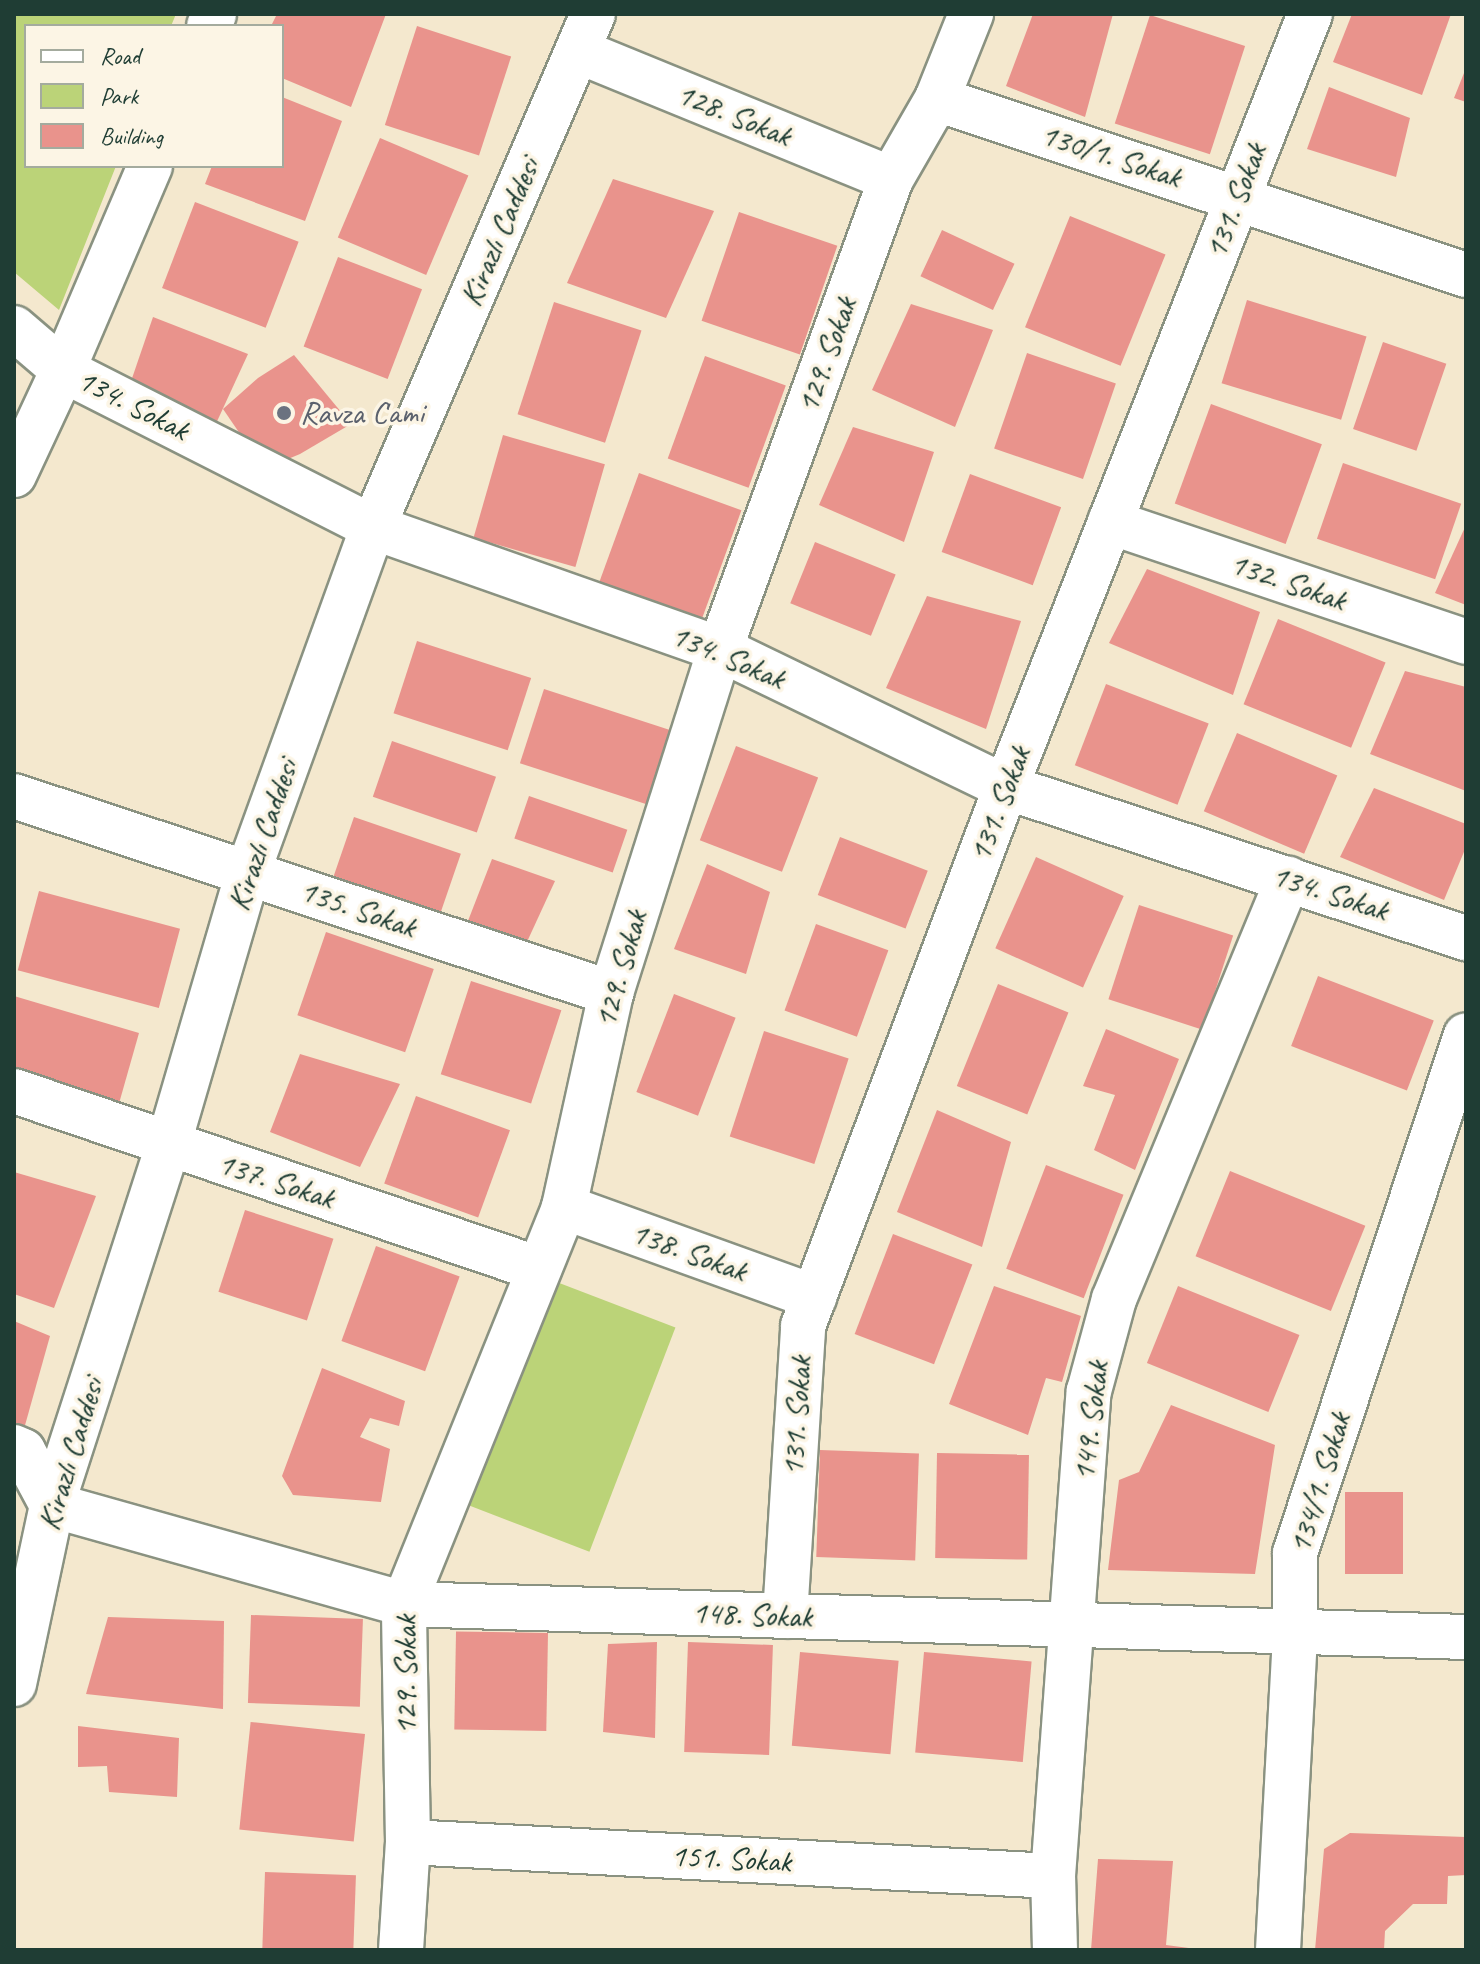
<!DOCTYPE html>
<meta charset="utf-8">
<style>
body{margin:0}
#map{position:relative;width:1480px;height:1964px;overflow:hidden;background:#f4e8ce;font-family:Caveat,sans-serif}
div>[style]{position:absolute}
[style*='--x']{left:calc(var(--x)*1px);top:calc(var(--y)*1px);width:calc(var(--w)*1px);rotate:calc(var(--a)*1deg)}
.green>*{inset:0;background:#bbd378;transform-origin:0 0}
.building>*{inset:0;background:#e9938c;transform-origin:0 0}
.roads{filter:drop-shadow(2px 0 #8a9281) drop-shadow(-2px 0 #8a9281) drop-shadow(0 2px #8a9281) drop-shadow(0 -2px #8a9281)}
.street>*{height:44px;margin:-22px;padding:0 22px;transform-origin:22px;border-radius:22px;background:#fff}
.secondary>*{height:44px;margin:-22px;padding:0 22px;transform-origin:22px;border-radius:22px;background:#fff}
.dots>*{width:22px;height:22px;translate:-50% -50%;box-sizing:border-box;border:4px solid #fcf5e5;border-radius:50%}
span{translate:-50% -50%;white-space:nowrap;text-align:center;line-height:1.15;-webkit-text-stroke:7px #fcf5e5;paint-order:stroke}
.street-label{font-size:32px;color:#1f3d34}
.worship-label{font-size:32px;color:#5b616d}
.left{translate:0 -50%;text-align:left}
.frame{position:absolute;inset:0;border:16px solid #1f3d34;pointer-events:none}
.legend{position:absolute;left:24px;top:24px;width:260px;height:144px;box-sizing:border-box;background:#fcf5e5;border:2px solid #a4ab9e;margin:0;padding:10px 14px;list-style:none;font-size:24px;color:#1f3d34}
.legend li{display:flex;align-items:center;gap:16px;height:40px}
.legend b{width:40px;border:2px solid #a4ab9e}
</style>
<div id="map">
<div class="green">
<div style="clip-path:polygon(14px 14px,176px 14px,171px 26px,26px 26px,26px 166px,116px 166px,59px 310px,14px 272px)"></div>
<div style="left:541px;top:1276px;width:144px;height:240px;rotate:21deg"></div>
</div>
<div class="building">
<div style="clip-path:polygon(277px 14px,386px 14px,351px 107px,282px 78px,282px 26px,271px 26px)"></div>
<div style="clip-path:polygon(1033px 14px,1113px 14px,1085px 117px,1006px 86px)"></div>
<div style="clip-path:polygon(1352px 14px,1451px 14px,1422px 95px,1333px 62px)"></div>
<div style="left:1150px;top:15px;width:100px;height:114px;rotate:18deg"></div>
<div style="left:417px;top:26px;width:99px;height:104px;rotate:18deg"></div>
<div style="clip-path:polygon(1466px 68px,1466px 102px,1454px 98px)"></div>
<div style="clip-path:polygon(1329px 87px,1410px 118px,1396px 177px,1307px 149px)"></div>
<div style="clip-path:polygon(282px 97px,342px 121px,305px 221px,205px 184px,212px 166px,282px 166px)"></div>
<div style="left:380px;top:138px;width:96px;height:108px;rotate:23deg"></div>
<div style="clip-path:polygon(613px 179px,714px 211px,666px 318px,567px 283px)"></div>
<div style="left:195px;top:202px;width:111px;height:92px;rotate:21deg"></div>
<div style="left:739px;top:212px;width:104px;height:115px;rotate:19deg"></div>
<div style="left:1070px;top:216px;width:103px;height:120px;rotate:22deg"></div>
<div style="left:942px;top:230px;width:80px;height:51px;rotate:25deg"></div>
<div style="left:338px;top:257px;width:90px;height:96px;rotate:21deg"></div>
<div style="left:1247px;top:300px;width:125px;height:87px;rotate:17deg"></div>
<div style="left:554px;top:302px;width:92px;height:118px;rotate:18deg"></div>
<div style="clip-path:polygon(911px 304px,993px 330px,955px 427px,872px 390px)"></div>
<div style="clip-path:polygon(153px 317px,248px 354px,208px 441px,128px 390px)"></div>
<div style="left:1383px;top:342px;width:67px;height:92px;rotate:19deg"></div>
<div style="left:1027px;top:353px;width:94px;height:101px;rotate:19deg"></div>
<div style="clip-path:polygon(294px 355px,351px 424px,300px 454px,264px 469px,223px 409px,258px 378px)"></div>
<div style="left:705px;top:356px;width:86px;height:109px;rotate:20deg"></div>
<div style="left:1211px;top:404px;width:118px;height:106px;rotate:20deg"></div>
<div style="clip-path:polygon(853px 427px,934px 452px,904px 542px,819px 505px)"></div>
<div style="left:503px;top:435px;width:106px;height:107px;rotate:16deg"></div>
<div style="left:1343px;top:463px;width:125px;height:80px;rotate:19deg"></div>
<div style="left:639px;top:473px;width:109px;height:121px;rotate:20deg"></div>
<div style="left:970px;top:474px;width:97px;height:83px;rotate:20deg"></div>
<div style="clip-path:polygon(1466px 525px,1466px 605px,1435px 593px)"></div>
<div style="left:815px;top:542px;width:87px;height:66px;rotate:22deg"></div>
<div style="clip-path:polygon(1147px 569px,1260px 612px,1233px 695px,1109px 643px)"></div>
<div style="clip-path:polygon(927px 596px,1021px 621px,986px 729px,886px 688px)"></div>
<div style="left:1278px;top:619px;width:116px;height:92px;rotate:22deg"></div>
<div style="left:417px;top:641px;width:120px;height:76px;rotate:18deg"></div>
<div style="clip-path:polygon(1405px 671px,1466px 687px,1466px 791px,1370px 754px)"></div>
<div style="left:1106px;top:684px;width:110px;height:87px;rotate:21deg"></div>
<div style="left:544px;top:689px;width:134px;height:78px;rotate:18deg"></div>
<div style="left:1237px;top:733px;width:109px;height:85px;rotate:23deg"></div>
<div style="left:392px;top:741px;width:110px;height:59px;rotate:19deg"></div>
<div style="left:736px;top:746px;width:88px;height:101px;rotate:21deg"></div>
<div style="clip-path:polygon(1374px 788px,1466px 824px,1466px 847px,1444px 900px,1340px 857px)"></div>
<div style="left:529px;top:796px;width:104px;height:45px;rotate:19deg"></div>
<div style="left:354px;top:817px;width:113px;height:70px;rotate:19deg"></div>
<div style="left:840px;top:837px;width:94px;height:62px;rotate:21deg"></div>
<div style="left:1036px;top:857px;width:96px;height:100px;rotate:24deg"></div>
<div style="clip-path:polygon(492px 859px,555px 881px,526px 944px,466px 926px)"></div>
<div style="clip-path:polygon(707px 864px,770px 892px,746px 974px,674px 949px)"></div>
<div style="left:39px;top:891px;width:146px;height:82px;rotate:15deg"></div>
<div style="left:1139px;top:905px;width:99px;height:99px;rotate:18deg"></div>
<div style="left:816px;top:924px;width:77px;height:92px;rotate:20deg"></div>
<div style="left:326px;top:932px;width:114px;height:88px;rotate:19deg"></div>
<div style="left:1318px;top:976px;width:124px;height:75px;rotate:21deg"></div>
<div style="left:471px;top:981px;width:95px;height:98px;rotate:18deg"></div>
<div style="left:998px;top:984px;width:76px;height:110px;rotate:22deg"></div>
<div style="left:674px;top:994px;width:66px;height:105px;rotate:21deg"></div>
<div style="clip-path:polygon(14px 996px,139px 1033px,116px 1114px,14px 1083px)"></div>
<div style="clip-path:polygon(1106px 1029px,1179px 1059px,1135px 1170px,1094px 1150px,1115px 1095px,1083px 1086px)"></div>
<div style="left:764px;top:1031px;width:89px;height:111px;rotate:18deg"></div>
<div style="clip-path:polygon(300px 1054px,400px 1084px,360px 1167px,270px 1132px)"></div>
<div style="left:416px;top:1096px;width:100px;height:93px;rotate:20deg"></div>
<div style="clip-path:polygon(937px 1110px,1011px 1142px,982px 1247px,897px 1212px)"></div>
<div style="left:1046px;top:1165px;width:83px;height:111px;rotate:21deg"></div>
<div style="left:1230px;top:1171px;width:146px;height:92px;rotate:22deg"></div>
<div style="clip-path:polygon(14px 1172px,96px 1196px,54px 1308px,14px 1294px)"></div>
<div style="left:245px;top:1210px;width:93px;height:86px;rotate:18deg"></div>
<div style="left:893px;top:1234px;width:85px;height:107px;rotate:21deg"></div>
<div style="left:376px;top:1246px;width:89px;height:101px;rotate:20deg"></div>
<div style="clip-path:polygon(994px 1286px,1081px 1316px,1062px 1382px,1046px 1378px,1028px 1435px,949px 1404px)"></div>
<div style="left:1178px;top:1286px;width:131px;height:83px;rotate:22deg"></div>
<div style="clip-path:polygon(14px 1321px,50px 1336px,22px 1436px,14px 1432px)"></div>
<div style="clip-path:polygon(322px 1368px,405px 1401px,399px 1426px,370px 1418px,360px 1437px,390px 1449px,381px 1502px,293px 1495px,282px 1476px)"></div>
<div style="clip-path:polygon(1171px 1405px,1275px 1445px,1255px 1574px,1108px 1570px,1119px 1480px,1139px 1472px)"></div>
<div style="left:820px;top:1450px;width:99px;height:107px;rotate:2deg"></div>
<div style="left:937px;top:1453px;width:92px;height:105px;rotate:1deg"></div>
<div style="left:1345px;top:1492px;width:58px;height:82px"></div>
<div style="left:251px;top:1615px;width:112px;height:88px;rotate:2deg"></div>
<div style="clip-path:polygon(108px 1617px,224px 1621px,223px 1709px,86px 1694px)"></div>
<div style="left:548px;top:1633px;width:98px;height:92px;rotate:91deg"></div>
<div style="clip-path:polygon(657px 1642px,655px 1738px,603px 1732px,608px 1644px)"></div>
<div style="left:688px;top:1642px;width:85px;height:110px;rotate:2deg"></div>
<div style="left:800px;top:1652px;width:99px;height:94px;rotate:5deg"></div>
<div style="left:924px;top:1652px;width:108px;height:101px;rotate:5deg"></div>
<div style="clip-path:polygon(78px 1726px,179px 1738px,177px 1797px,109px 1792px,107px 1766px,78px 1767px)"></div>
<div style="left:365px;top:1734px;width:108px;height:115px;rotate:96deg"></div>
<div style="clip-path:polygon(1350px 1833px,1466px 1837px,1466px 1875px,1448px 1876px,1447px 1904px,1413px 1904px,1385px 1931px,1384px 1950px,1315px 1950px,1324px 1849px)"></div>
<div style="clip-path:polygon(1098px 1859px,1173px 1861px,1166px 1945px,1204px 1950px,1091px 1950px)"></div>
<div style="left:265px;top:1872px;width:91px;height:78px;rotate:2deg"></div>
</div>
<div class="roads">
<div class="street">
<div style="--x:209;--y:26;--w:13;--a:-67"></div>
<div style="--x:578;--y:51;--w:338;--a:22.2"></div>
<div style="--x:937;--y:99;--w:558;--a:18.4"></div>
<div style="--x:14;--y:328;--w:65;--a:40.6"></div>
<div style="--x:63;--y:370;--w:347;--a:26.9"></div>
<div style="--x:373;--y:527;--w:368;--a:19.4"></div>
<div style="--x:720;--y:649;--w:318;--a:25.8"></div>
<div style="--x:1006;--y:787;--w:484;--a:18.2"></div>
<div style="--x:14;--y:475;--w:116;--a:-65"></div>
<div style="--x:63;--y:370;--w:222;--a:-66.9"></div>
<div style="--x:1110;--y:522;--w:376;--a:18.6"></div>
<div style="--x:14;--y:796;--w:629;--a:18.26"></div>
<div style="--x:14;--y:1091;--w:554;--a:18.73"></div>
<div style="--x:564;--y:1207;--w:266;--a:19.8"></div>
<div style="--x:14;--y:1447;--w:10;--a:24"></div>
<div style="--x:23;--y:1451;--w:61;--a:61.8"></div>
<div style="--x:52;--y:1505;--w:366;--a:15.7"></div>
<div style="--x:404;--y:1604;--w:1063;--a:1.78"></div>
<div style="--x:785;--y:1616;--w:291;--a:-86.4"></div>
<div style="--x:803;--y:1326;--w:576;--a:-69.36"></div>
<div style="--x:1006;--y:787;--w:831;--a:-68.53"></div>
<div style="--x:408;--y:1842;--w:646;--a:3.02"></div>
<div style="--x:401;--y:1950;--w:108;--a:-86.3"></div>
<div style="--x:408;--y:1842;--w:238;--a:-91"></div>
<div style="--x:404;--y:1604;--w:428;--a:-68"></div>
<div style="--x:564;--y:1207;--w:219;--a:-77.6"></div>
<div style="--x:611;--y:993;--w:361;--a:-72.4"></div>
<div style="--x:720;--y:649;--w:500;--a:-70.01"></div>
<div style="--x:891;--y:179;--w:92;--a:-60.1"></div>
<div style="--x:937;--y:99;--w:92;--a:-68.2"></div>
<div style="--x:1055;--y:1950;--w:74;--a:-91.5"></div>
<div style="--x:1053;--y:1876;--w:486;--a:-85.8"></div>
<div style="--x:1089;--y:1391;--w:95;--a:-74.8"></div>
<div style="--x:1114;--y:1299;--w:455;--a:-67.5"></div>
<div style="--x:1278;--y:1950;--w:318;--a:-86.9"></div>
<div style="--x:1295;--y:1632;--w:79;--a:-90"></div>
<div style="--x:1295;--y:1553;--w:545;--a:-71.73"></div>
</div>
<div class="secondary">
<div style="--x:14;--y:1684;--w:183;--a:-78"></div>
<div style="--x:52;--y:1505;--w:377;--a:-72.1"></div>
<div style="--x:168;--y:1146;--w:285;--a:-73.7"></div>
<div style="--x:248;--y:872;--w:367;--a:-70.1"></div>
<div style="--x:373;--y:527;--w:558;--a:-66.79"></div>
</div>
</div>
<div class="dots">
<div style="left:284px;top:413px;background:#6b7280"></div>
</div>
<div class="street-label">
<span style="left:734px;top:115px;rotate:22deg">128. Sokak</span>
<span style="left:1111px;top:156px;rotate:18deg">130/1. Sokak</span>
<span style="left:1236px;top:201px;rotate:-69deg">131. Sokak</span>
<span style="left:500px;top:232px;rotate:-67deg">Kirazlı Caddesi</span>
<span style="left:827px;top:355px;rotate:-70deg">129. Sokak</span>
<span style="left:133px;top:405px;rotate:27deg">134. Sokak</span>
<span style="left:1288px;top:582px;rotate:19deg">132. Sokak</span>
<span style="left:728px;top:657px;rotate:23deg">134. Sokak</span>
<span style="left:1000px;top:804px;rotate:-69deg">131. Sokak</span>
<span style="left:263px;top:835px;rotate:-71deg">Kirazlı Caddesi</span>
<span style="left:1330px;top:893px;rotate:18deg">134. Sokak</span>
<span style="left:358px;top:909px;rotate:19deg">135. Sokak</span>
<span style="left:621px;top:969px;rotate:-74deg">129. Sokak</span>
<span style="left:276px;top:1181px;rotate:18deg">137. Sokak</span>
<span style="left:689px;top:1252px;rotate:20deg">138. Sokak</span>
<span style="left:797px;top:1416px;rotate:-86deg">131. Sokak</span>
<span style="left:1091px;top:1421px;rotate:-83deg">149. Sokak</span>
<span style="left:71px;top:1454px;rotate:-73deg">Kirazlı Caddesi</span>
<span style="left:1320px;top:1483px;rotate:-73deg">134/1. Sokak</span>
<span style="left:752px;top:1615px;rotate:2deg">148. Sokak</span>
<span style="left:406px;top:1675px;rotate:-90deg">129. Sokak</span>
<span style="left:731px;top:1859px;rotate:3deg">151. Sokak</span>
</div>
<div class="worship-label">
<span class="left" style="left:300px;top:413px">Ravza Cami</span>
</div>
<div class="frame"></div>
<ul class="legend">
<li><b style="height:10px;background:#fff"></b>Road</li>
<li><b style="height:22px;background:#bbd378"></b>Park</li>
<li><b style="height:22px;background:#e9938c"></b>Building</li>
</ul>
</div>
